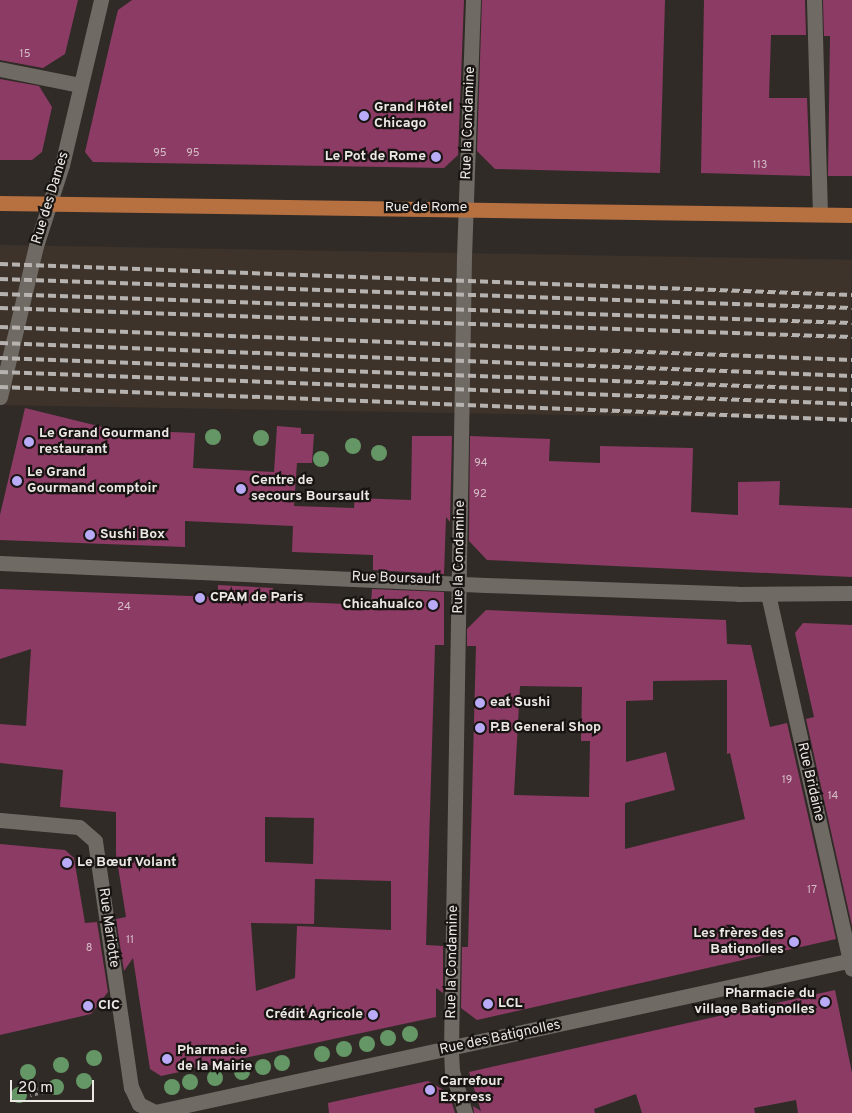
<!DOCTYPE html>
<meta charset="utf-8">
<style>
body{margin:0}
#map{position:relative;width:852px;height:1113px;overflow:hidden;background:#312b27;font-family:Overpass,sans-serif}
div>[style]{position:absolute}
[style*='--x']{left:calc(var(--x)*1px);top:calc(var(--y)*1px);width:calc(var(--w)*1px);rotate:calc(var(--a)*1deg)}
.built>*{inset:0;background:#3d332b;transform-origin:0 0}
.building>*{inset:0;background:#8c3b65}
.path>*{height:3px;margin-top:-1.5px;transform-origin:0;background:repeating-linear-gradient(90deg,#8d8885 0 2.5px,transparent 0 6.5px)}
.minor>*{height:15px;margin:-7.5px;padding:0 7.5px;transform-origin:7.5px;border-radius:7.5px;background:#706a65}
.major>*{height:15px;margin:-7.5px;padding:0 7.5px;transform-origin:7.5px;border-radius:7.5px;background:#b77040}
.rail>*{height:4px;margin-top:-2px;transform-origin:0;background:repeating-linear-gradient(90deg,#b6b2af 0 8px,transparent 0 12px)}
.trees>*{width:16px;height:16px;margin:-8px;border-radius:50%;background:#659766}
.dots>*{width:14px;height:14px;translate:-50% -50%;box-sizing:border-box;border:2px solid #171412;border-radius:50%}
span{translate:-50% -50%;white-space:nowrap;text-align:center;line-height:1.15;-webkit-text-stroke:4.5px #171412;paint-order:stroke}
.number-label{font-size:11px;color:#d4bdc6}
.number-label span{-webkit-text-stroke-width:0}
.poi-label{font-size:14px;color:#ece8e6;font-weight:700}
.left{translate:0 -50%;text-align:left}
.right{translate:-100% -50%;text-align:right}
.street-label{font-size:14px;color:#ece8e6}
.scale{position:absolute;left:10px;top:1080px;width:84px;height:22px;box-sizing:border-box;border:2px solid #ece8e6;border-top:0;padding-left:6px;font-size:15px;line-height:18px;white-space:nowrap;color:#ece8e6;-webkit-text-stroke:4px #171412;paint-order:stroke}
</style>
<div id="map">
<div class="built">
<div style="left:0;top:245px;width:852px;height:160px;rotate:1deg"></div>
</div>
<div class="building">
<div style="clip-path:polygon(0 0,78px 0,65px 54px,43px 68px,0 60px)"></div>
<div style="clip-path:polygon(132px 0,464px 0,458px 155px,444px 168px,93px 162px,85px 152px,114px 26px,118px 10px)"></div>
<div style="clip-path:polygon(482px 0,665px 0,660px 173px,495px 169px,477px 151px)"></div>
<div style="clip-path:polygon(704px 0,805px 0,806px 35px,771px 35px,769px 98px,807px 98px,810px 176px,701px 173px)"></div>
<div style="clip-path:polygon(823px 0,852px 0,852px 176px,828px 176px,830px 36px,824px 36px)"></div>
<div style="clip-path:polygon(0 79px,39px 86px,52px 107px,42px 152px,32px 160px,0 160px)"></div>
<div style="clip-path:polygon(25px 408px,147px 438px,148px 431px,195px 433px,193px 468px,274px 472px,277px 426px,301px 428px,301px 434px,314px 434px,312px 463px,297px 463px,294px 506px,354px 508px,355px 498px,411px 500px,412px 436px,452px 436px,450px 522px,446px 517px,444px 574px,373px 570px,373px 555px,292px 552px,293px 526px,185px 521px,185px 547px,0 540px,0 515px)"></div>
<div style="clip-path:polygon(470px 436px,550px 439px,549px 461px,600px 463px,600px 446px,693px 448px,691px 512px,738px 515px,738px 482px,780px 481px,779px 505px,852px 508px,852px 577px,487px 560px,469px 541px)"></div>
<div style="clip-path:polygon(evenodd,218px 585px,273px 588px,272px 601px,371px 605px,372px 589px,444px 592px,444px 645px,435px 645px,426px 945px,443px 946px,443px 993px,436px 988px,436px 1017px,161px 1076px,150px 1069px,133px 958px,124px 971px,116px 919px,126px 917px,116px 854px,116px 812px,60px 807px,63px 770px,0 763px,0 724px,26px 726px,31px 649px,0 659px,0 589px,218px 597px,218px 585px,265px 817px,314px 818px,313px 864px,265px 862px,265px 817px,218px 585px,315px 879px,391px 881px,391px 930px,297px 926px,295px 978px,256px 991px,251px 923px,314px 924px,315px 879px)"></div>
<div style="clip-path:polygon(evenodd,486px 610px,726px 620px,727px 644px,751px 645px,770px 727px,787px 723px,836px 939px,477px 1020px,461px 1008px,462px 947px,468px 947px,476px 646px,467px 646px,467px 629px,486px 610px,727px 680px,727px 754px,730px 753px,745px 819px,625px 849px,625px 803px,675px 790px,666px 752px,626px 762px,626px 701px,653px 700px,653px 681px,727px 680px,486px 610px,520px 686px,582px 687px,581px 741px,590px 741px,589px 797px,514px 795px,520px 686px)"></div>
<div style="clip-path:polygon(803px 623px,852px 625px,852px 926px,806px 719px,814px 717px,795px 633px)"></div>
<div style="clip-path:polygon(0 844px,65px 850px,74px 858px,85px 923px,97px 922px,108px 992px,91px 1014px,0 1035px)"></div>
<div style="clip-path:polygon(835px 990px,852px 1073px,852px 1113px,798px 1113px,796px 1100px,754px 1108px,755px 1113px,642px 1113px,636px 1094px,594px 1109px,595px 1113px,474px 1113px,473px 1106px,481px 1111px,469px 1072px)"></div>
<div style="clip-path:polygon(428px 1081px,449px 1093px,455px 1113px,329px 1113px,328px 1103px)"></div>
</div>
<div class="path">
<div style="--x:29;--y:1090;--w:14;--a:-12"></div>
<div style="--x:43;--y:1087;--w:5;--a:79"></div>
<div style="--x:44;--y:1092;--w:14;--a:168"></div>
</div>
<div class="minor">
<div style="--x:814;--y:0;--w:214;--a:88.4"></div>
<div style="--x:0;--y:69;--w:82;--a:11.3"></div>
<div style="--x:0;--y:397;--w:155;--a:-76.6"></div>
<div style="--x:36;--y:246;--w:85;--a:-72.2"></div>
<div style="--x:62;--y:165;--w:170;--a:-76.7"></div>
<div style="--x:0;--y:563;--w:486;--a:2.6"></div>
<div style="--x:486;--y:585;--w:252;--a:2"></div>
<div style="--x:738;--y:594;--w:114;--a:-0.5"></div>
<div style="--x:768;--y:594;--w:384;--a:77.4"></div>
<div style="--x:0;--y:820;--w:79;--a:5.1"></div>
<div style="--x:79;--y:827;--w:21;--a:41"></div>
<div style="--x:95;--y:841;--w:249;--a:81.7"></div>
<div style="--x:131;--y:1087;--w:19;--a:65"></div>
<div style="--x:139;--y:1104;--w:18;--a:27"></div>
<div style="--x:155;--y:1112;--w:713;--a:-12.3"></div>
<div style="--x:465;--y:1113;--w:44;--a:-107.2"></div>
<div style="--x:452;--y:1071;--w:22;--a:-93"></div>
<div style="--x:451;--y:1049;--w:792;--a:-89.06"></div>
<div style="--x:464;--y:257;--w:257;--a:-88"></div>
</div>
<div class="major">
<div style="--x:0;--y:203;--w:852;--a:0.81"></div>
</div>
<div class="rail">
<div style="--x:0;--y:264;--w:853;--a:2.08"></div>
<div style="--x:0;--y:279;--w:852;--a:1.95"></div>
<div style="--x:0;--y:294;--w:852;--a:1.95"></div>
<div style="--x:0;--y:308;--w:852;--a:1.95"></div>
<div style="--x:0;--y:327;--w:853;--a:2.22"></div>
<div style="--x:0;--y:343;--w:853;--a:2.22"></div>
<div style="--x:0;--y:358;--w:853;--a:2.15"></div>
<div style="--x:0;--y:372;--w:853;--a:2.15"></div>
<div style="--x:0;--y:387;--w:853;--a:2.22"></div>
</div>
<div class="trees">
<div style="left:213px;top:437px"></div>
<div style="left:261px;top:438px"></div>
<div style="left:353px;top:446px"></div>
<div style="left:379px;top:453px"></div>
<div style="left:321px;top:459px"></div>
<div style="left:410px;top:1034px"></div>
<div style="left:388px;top:1038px"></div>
<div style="left:367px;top:1044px"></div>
<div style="left:344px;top:1049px"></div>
<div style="left:322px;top:1054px"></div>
<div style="left:94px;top:1058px"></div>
<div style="left:282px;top:1063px"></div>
<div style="left:61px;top:1065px"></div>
<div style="left:263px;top:1067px"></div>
<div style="left:28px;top:1072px"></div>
<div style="left:242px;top:1072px"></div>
<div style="left:215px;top:1078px"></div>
<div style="left:84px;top:1081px"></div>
<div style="left:190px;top:1082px"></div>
<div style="left:56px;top:1087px"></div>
<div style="left:172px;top:1087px"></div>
<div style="left:19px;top:1095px"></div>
</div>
<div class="dots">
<div style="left:364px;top:116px;background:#b9abf7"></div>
<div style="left:436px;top:157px;background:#b9abf7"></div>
<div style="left:29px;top:442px;background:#b9abf7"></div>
<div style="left:17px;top:481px;background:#b9abf7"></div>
<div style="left:241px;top:489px;background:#b9abf7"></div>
<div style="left:90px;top:535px;background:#b9abf7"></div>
<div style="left:200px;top:598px;background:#b9abf7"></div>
<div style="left:433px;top:605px;background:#b9abf7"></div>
<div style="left:480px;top:703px;background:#b9abf7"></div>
<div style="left:480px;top:728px;background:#b9abf7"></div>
<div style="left:67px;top:863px;background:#b9abf7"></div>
<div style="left:794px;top:942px;background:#b9abf7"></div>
<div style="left:825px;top:1002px;background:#b9abf7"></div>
<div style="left:488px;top:1004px;background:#b9abf7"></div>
<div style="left:88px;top:1006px;background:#b9abf7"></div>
<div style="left:373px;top:1015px;background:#b9abf7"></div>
<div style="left:167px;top:1059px;background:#b9abf7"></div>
<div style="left:430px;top:1090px;background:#b9abf7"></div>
</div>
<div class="number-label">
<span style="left:25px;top:54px">15</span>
<span style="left:160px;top:153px">95</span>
<span style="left:193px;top:153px">95</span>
<span style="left:760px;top:165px">113</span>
<span style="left:481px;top:463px">94</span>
<span style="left:480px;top:494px">92</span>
<span style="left:124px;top:607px">24</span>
<span style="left:787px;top:780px">19</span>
<span style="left:833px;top:796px">14</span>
<span style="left:812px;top:890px">17</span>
<span style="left:130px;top:940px">11</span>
<span style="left:89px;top:948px">8</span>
</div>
<div class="poi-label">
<span class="left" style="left:374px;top:116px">Grand Hôtel<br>Chicago</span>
<span class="right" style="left:426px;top:157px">Le Pot de Rome</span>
<span class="left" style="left:39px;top:442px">Le Grand Gourmand<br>restaurant</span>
<span class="left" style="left:27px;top:481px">Le Grand<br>Gourmand comptoir</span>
<span class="left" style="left:251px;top:489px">Centre de<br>secours Boursault</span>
<span class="left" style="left:100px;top:535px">Sushi Box</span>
<span class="left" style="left:210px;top:598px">CPAM de Paris</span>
<span class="right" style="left:423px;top:605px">Chicahualco</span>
<span class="left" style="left:490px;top:703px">eat Sushi</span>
<span class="left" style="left:490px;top:728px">P.B General Shop</span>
<span class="left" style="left:77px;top:863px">Le Bœuf Volant</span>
<span class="right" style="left:784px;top:942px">Les frères des<br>Batignolles</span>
<span class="right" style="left:815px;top:1002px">Pharmacie du<br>village Batignolles</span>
<span class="left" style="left:498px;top:1004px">LCL</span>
<span class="left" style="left:98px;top:1006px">CIC</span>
<span class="right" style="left:363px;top:1015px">Crédit Agricole</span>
<span class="left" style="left:177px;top:1059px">Pharmacie<br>de la Mairie</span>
<span class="left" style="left:440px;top:1090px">Carrefour<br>Express</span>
</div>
<div class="street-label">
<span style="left:469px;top:123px;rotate:-88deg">Rue la Condamine</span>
<span style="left:51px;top:198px;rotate:-73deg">Rue des Dames</span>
<span style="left:426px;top:208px">Rue de Rome</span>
<span style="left:460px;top:557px;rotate:-89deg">Rue la Condamine</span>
<span style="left:396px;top:579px;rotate:2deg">Rue Boursault</span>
<span style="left:810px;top:782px;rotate:77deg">Rue Bridaine</span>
<span style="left:108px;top:928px;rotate:82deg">Rue Mariotte</span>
<span style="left:453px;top:962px;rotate:-89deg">Rue la Condamine</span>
<span style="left:500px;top:1038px;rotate:-12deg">Rue des Batignolles</span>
</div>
<div class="scale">20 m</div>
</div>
